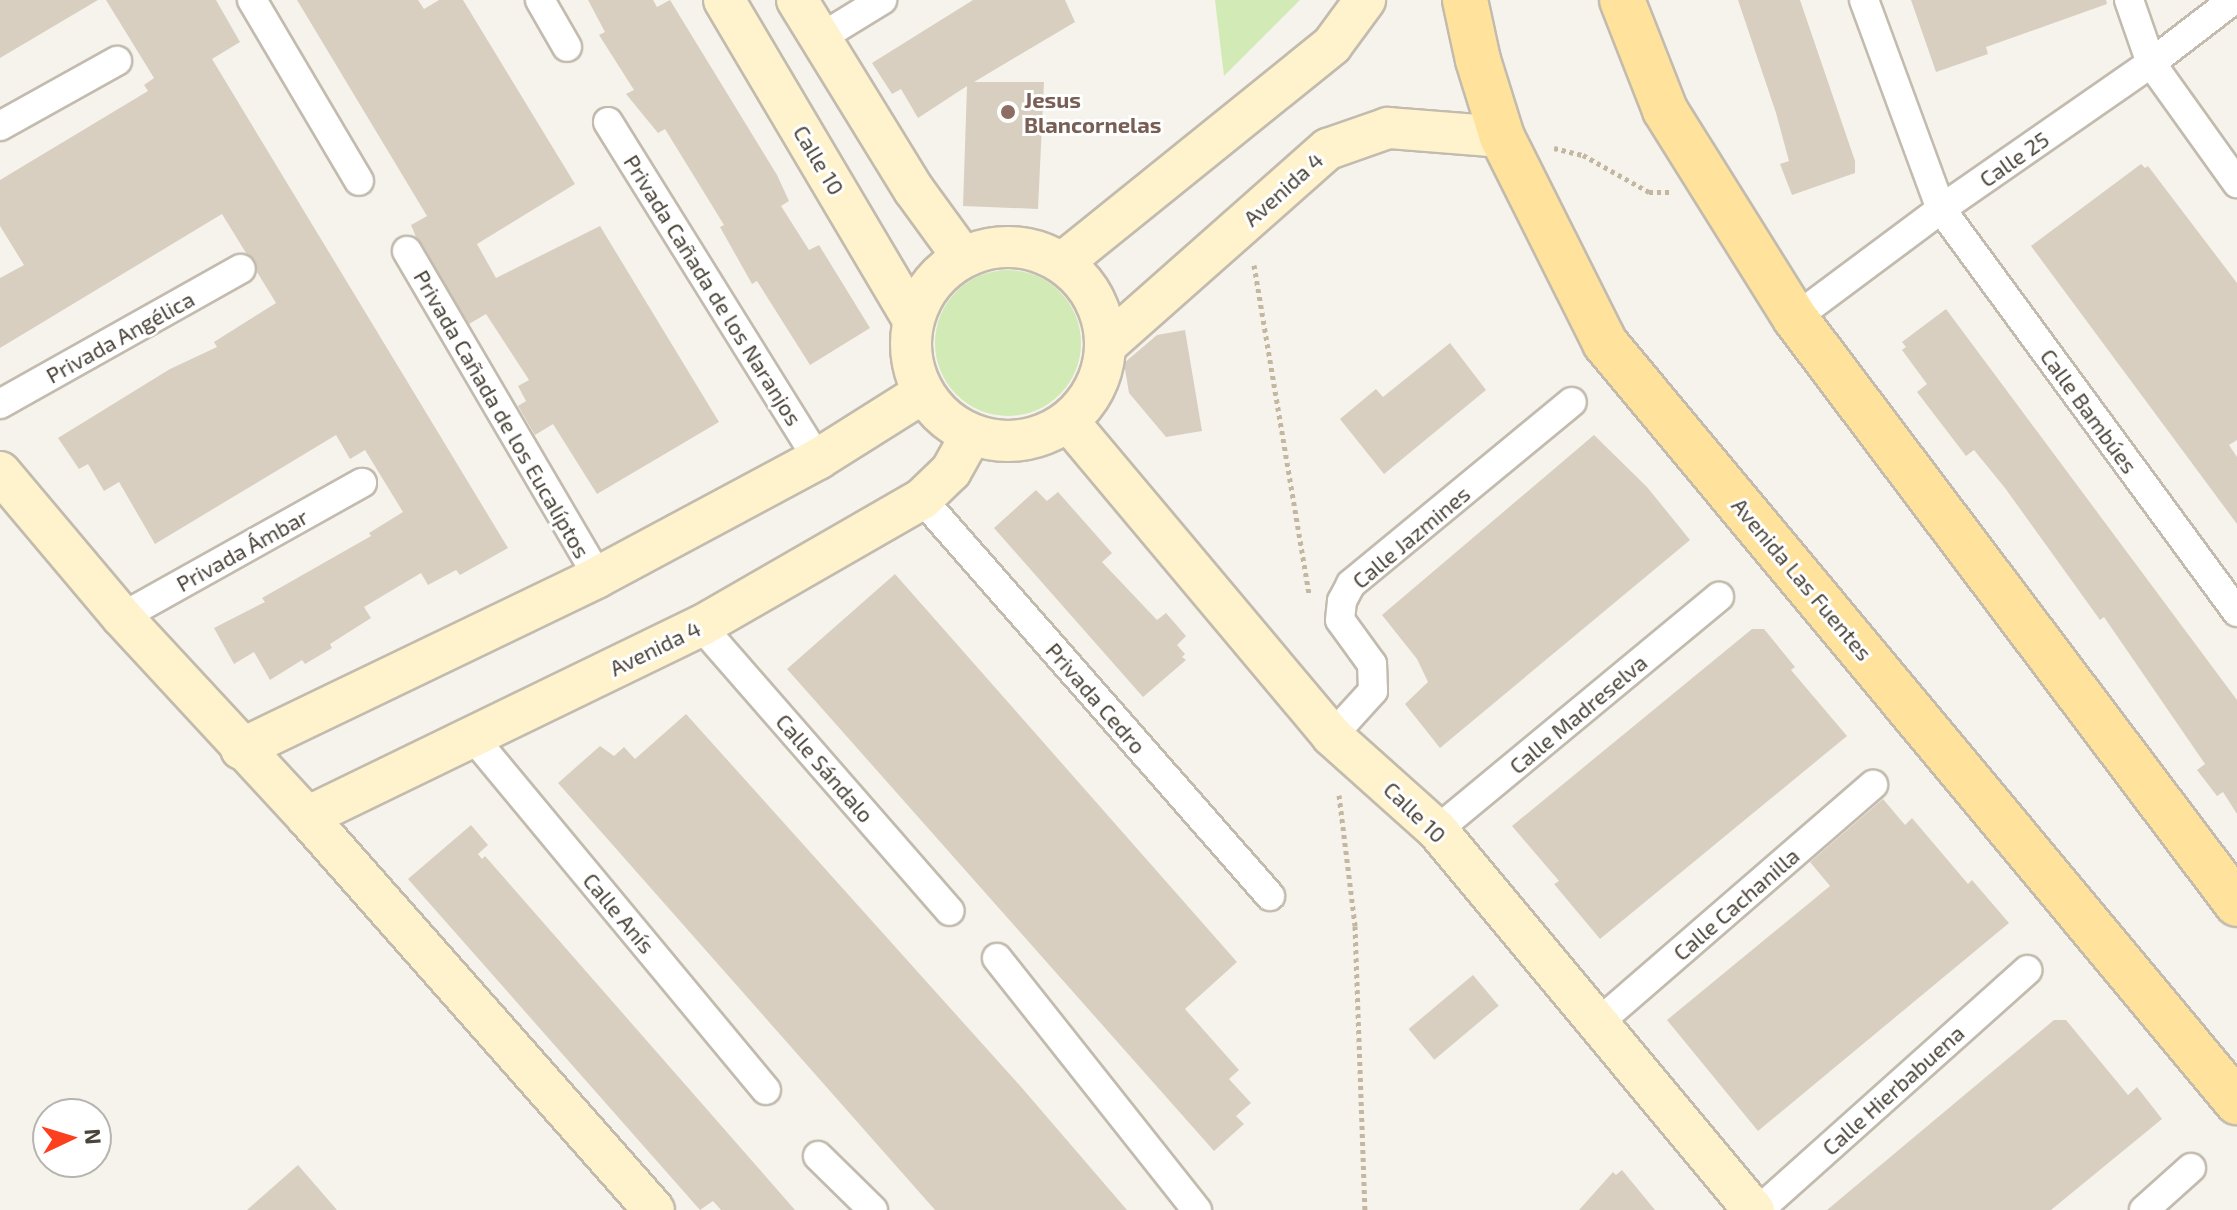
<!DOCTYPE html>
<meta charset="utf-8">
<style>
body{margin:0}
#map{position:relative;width:2237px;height:1210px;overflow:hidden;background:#f6f3ec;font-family:"Exo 2",sans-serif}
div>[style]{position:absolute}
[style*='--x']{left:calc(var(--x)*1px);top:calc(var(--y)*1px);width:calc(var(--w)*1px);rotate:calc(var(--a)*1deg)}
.green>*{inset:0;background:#d2eab5}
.round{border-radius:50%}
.building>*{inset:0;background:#d8cfc1;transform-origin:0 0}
.path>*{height:5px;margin-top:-2.5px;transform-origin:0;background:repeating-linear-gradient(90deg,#c4b79f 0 4px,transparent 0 8px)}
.roads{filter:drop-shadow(2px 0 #c2bbae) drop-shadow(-2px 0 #c2bbae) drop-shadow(0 2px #c2bbae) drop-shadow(0 -2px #c2bbae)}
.street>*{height:28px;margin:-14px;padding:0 14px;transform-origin:14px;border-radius:14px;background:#fff}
.secondary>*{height:40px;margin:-20px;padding:0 20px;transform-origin:20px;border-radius:20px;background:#fff3cd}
.secondary>.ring{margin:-20px;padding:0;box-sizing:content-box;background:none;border:40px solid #fff3cd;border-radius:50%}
.primary>*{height:44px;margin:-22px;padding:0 22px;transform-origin:22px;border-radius:22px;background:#ffe39c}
.dots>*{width:22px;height:22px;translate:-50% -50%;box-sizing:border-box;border:4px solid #fff;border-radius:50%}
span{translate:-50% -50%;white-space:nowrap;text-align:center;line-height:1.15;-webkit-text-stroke:6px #fff;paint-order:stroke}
.education-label{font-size:22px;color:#785e54;font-weight:700}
.left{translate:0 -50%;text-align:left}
.street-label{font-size:22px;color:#4b4439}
.north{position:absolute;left:32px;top:1098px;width:80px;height:80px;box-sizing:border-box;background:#fff;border:2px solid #b7b4b0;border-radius:50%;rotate:86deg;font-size:22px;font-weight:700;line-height:32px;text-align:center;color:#4b4439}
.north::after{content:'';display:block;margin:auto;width:28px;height:36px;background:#fc3f1d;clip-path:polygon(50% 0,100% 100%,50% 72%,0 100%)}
</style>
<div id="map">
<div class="green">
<div style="clip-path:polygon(1215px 0,1300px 0,1224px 76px)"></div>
<div class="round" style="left:935px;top:270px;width:146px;height:146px"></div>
</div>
<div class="building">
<div style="clip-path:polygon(0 0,98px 0,0 58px)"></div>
<div style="clip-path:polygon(106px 0,216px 0,240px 42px,212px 59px,508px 548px,460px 575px,456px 570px,428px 585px,421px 573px,364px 607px,371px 618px,330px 644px,332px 648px,305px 664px,302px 660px,270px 680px,254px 652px,234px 664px,214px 628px,265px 602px,262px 598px,371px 536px,369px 533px,403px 512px,365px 450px,350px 459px,336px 435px,155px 544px,119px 482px,104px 491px,88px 464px,79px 469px,58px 438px,170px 369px,217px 347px,214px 342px,276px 303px,257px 272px,255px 260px,246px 253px,222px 214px,0 348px,0 278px,24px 265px,0 226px,0 180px,148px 91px,144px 85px,154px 78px)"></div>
<div style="clip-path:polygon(297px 0,418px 0,424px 9px,439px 0,463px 0,575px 184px,477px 244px,496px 278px,600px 226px,719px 422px,597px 494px,553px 424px,535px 435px,518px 406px,526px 401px,518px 386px,529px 380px,486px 314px,469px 324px,416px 237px,411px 225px,427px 216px)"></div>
<div style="clip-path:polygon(588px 0,653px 0,657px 7px,670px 0,777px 175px,789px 201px,781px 206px,809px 250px,819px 245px,870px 328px,810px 365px,757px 281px,752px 284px,720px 227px,724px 225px,665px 129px,658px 133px,626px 94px,634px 90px,599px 35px,605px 32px)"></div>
<div style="clip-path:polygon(973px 0,1065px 0,1075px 22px,974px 82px,1044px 82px,1038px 209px,963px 206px,967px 86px,918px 118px,901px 89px,892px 94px,872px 63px)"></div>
<div style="clip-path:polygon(1738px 0,1800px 0,1855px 161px,1855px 173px,1792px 195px,1780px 164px,1789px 161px,1776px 113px)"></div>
<div style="clip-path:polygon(1911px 0,2106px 0,2107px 4px,1986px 47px,1988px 54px,1936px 72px)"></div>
<div style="clip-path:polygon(2141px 164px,2145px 168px,2148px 166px,2237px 283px,2237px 440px,2229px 445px,2237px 457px,2237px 524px,2031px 246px)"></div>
<div style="clip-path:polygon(1946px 309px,2237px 700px,2237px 814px,2223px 792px,2217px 796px,2197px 770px,2205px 764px,2104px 617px,2100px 620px,2005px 488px,1974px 450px,1966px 456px,1917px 392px,1927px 384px,1902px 350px,1906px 347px,1902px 342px)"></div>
<div style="clip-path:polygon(1185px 330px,1202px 431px,1166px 437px,1129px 393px,1124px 363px,1157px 335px)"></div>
<div style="clip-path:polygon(1450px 343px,1486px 390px,1384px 474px,1340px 419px,1376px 389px,1383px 397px)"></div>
<div style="clip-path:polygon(1594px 435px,1647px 487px,1690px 540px,1440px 748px,1405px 704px,1428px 682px,1417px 659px,1382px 615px)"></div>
<div style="clip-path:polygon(1036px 490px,1047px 501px,1058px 492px,1112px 553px,1102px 562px,1157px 620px,1166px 613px,1186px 636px,1177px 645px,1185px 654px,1182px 657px,1186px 660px,1143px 697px,994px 528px)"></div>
<div style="clip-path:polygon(895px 574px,1237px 962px,1185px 1009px,1239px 1070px,1229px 1079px,1251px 1103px,1236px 1116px,1244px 1124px,1214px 1151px,787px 669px)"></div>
<div style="clip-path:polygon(1752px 629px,1764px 629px,1795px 667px,1791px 670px,1847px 736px,1600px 939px,1554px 884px,1559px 881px,1512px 826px)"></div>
<div style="clip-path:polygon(686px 714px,1022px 1088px,1127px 1210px,935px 1210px,558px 783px,600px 746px,614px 756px,624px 747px,635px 759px)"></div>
<div style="clip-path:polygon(1883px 799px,1905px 825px,1912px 818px,1968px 884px,1972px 880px,2009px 923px,1758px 1131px,1667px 1020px,1830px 886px,1810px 862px)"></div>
<div style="clip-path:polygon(471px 825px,488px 845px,459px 871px,478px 854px,482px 859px,485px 856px,795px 1210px,721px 1210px,713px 1201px,700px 1210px,408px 879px)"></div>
<div style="left:1473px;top:975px;width:40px;height:84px;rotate:50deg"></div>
<div style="clip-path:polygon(2054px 1020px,2066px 1020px,2128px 1095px,2137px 1087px,2162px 1119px,2051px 1210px,1827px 1210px)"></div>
<div style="clip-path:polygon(298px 1165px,337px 1210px,247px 1210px)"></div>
<div style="clip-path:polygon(1622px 1170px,1655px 1210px,1579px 1210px,1613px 1172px,1616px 1175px)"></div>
</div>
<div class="path">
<div style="--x:1554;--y:148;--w:30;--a:14"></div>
<div style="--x:1583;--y:155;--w:76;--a:29.3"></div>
<div style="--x:1649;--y:192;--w:20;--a:0"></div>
<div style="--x:1254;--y:265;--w:335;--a:80.5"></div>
<div style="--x:1339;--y:795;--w:132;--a:83"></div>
<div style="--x:1355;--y:926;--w:284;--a:88"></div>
</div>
<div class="roads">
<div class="street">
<div style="--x:252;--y:0;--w:210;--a:59.4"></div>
<div style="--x:540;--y:0;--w:54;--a:60.1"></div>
<div style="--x:1864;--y:0;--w:223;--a:69.8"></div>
<div style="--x:1941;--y:209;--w:500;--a:53.7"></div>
<div style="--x:2129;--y:0;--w:67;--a:70.8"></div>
<div style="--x:2151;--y:63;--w:148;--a:54.4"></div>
<div style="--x:820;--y:38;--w:73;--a:-31.5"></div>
<div style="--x:608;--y:122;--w:397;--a:58.1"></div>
<div style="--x:0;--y:126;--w:134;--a:-29.1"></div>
<div style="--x:407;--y:251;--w:378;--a:59.6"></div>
<div style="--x:1795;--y:318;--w:182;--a:-36.7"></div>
<div style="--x:1941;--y:209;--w:256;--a:-34.8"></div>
<div style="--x:2151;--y:63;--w:103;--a:-37.5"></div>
<div style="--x:0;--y:404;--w:276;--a:-29.3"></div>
<div style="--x:922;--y:499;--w:528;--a:48.76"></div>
<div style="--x:122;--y:617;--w:275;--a:-29.2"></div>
<div style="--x:701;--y:626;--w:378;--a:48.9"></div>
<div style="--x:472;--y:736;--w:460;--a:50.3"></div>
<div style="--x:1332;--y:736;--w:61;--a:-47.7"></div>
<div style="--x:1373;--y:691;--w:27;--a:-92"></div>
<div style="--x:1372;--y:664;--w:54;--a:-126"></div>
<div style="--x:1340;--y:620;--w:19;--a:-84"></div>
<div style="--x:1342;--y:601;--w:19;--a:-62"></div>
<div style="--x:1351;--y:584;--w:286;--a:-39.5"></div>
<div style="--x:1437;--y:830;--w:366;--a:-39.6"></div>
<div style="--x:997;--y:958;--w:322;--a:51.6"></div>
<div style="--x:1598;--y:1023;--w:364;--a:-40.9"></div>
<div style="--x:818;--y:1156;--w:77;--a:44.5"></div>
<div style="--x:1759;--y:1210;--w:360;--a:-41.8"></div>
<div style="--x:2144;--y:1210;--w:63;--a:-41.8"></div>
</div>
<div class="secondary">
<div style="--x:724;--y:0;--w:371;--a:59.4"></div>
<div style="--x:797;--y:0;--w:223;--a:58.4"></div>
<div style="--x:914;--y:190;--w:82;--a:54"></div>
<div class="ring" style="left:911px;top:247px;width:154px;height:154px"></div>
<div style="--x:1062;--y:263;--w:347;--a:-38.9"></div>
<div style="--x:1332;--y:45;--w:56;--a:-53.7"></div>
<div style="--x:1105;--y:346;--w:298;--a:-41.5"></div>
<div style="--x:1328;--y:149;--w:64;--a:-19.3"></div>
<div style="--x:1388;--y:128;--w:114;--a:4.5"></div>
<div style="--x:1068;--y:421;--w:411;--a:50"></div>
<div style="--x:1332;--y:736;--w:141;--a:41.8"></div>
<div style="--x:1437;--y:830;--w:495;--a:50.2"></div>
<div style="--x:0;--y:472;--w:189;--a:49.9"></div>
<div style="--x:122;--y:617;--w:272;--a:47.2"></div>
<div style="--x:307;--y:817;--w:524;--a:48.56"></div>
<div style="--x:241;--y:749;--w:396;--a:-25.7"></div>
<div style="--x:598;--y:577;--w:250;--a:-28.2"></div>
<div style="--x:818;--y:459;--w:124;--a:-32.2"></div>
<div style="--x:307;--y:817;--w:438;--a:-25.9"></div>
<div style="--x:701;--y:626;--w:255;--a:-29.9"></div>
<div style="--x:922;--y:499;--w:40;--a:-44"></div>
<div style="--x:951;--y:471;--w:41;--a:-60.9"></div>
</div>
<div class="primary">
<div style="--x:1465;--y:0;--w:61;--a:77.8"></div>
<div style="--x:1478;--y:60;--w:81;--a:72.7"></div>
<div style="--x:1502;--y:137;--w:230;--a:63.4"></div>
<div style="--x:1605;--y:343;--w:988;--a:50.22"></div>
<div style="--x:1622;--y:0;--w:118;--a:68.6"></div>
<div style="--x:1665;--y:110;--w:245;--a:58"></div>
<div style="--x:1795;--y:318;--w:734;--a:52.97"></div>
</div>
</div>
<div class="dots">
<div style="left:1008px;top:112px;background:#8d6e63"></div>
</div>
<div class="education-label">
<span class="left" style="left:1024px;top:112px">Jesus<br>Blancornelas</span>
</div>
<div class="street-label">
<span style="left:2014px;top:159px;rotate:-35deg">Calle 25</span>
<span style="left:819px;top:160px;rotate:59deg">Calle 10</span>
<span style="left:1283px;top:189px;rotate:-42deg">Avenida 4</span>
<span style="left:713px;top:290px;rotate:58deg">Privada Cañada de los Naranjos</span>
<span style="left:120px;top:337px;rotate:-29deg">Privada Angélica</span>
<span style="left:2089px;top:411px;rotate:54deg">Calle Bambúes</span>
<span style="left:502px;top:414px;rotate:60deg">Privada Cañada de los Eucalíptos</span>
<span style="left:1411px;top:537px;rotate:-40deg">Calle Jazmines</span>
<span style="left:242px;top:550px;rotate:-29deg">Privada Ámbar</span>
<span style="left:1802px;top:579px;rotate:50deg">Avenida Las Fuentes</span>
<span style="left:655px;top:648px;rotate:-26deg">Avenida 4</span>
<span style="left:1096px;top:698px;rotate:49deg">Privada Cedro</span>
<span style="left:1578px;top:714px;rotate:-40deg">Calle Madreselva</span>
<span style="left:825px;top:768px;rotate:49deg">Calle Sándalo</span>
<span style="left:1415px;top:812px;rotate:44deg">Calle 10</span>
<span style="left:1736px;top:904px;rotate:-41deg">Calle Cachanilla</span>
<span style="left:619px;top:913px;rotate:50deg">Calle Anís</span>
<span style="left:1893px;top:1090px;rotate:-42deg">Calle Hierbabuena</span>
</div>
<div class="north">N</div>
</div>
